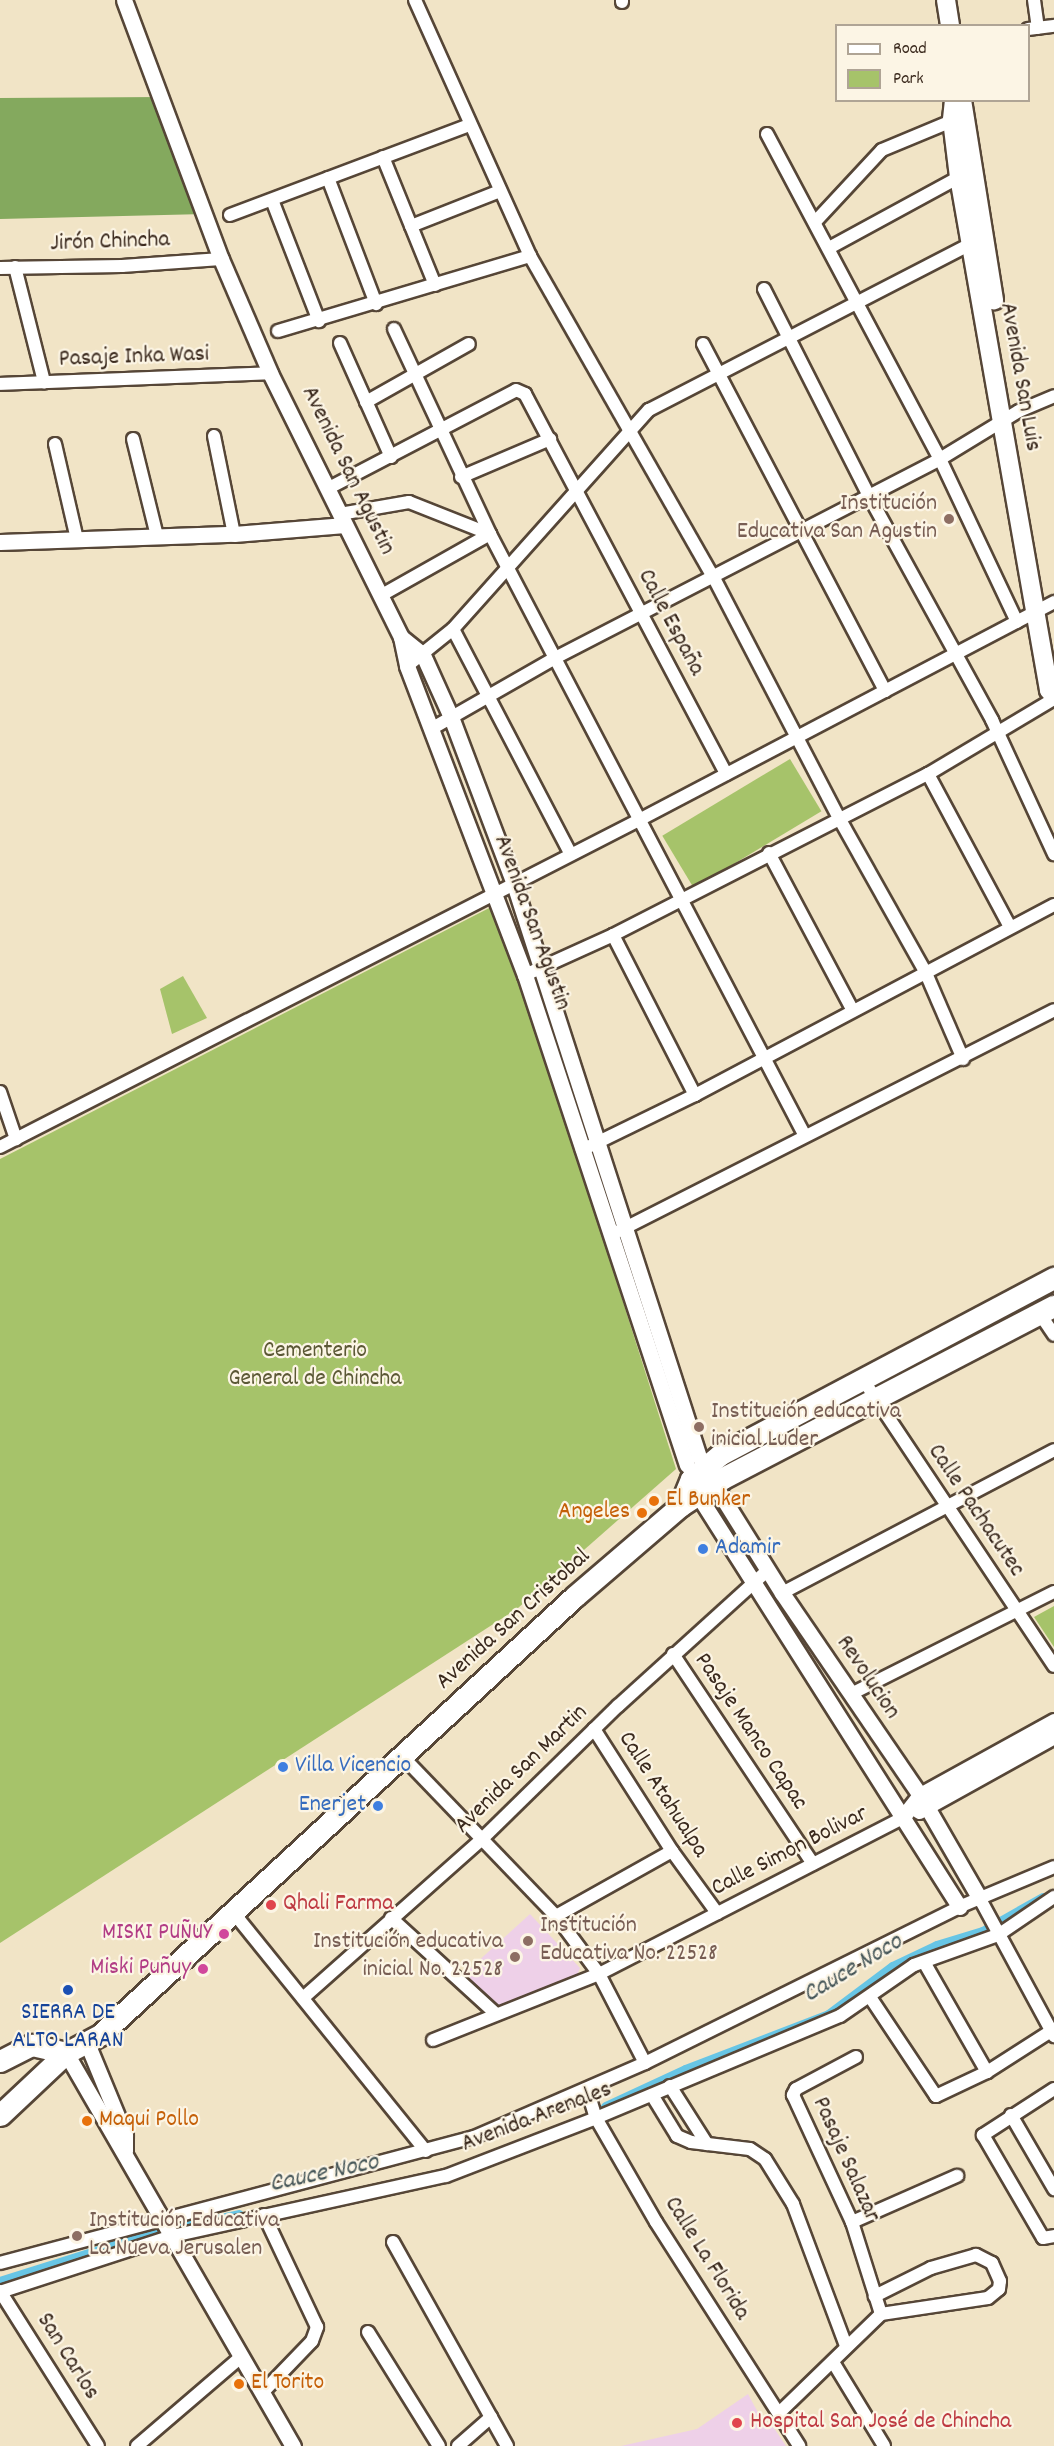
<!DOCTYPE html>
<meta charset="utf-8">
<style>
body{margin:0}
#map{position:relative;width:1054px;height:2446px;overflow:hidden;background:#f1e4c6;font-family:Dekko,sans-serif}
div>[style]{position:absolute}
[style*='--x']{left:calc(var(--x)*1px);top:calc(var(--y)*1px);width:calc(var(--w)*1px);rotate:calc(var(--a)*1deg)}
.built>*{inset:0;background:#eed0e8}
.green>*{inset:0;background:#a6c36a;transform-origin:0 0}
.forest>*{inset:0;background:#84a95e}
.canal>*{height:10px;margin:-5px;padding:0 5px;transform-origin:5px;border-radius:5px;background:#67c5e5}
.roads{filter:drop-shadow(2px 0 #564637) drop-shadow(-2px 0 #564637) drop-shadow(0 2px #564637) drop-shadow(0 -2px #564637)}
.minor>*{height:12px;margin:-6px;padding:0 6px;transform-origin:6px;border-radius:6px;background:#fff}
.tertiary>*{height:15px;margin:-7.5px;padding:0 7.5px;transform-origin:7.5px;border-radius:7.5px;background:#fff}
.secondary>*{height:18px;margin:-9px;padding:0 9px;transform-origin:9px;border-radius:9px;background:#fff}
.trunk>*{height:21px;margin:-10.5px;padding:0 10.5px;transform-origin:10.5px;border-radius:10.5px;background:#fff}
.dots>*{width:16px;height:16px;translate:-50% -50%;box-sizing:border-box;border:3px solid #fcf5e5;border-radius:50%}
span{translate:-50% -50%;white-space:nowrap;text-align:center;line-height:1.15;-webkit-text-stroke:4.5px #fcf5e5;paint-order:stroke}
.street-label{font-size:24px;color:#3b2a1e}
.education-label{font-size:24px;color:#785e54}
.right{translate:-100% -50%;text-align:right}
.left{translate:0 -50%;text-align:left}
.park-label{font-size:24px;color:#5b5835}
.food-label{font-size:24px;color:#c56008}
.shop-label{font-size:24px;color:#366cbe}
.health-label{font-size:24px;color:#be3a42}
.hotel-label{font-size:24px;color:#b23c85}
.transit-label{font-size:24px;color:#164399}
.water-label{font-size:26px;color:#48585a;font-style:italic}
.legend{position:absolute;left:835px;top:24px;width:195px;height:78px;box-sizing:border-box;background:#fcf5e5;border:2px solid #afa495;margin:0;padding:8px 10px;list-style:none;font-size:18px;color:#3b2a1e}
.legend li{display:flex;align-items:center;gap:12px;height:30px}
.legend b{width:30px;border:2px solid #afa495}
</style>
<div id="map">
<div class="built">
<div style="clip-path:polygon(530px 1914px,580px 1968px,577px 1975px,496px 2007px,465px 1973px)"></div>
<div style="clip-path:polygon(748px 2394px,761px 2418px,774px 2428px,786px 2446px,621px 2446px,697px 2429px)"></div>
</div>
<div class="green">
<div style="left:790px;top:759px;width:61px;height:149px;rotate:59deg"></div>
<div style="clip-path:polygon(497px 904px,676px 1469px,518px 1608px,0 1943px,0 1159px)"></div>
<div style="clip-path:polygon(183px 976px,207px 1018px,172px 1034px,160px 989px)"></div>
<div style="clip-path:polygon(1054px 1606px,1054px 1647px,1034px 1617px)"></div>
</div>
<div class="forest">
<div style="clip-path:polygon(162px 97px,205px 214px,0 219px,0 98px)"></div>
</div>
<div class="canal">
<div style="--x:606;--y:2107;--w:88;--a:-24.8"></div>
<div style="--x:686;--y:2070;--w:153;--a:-21"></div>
<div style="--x:829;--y:2015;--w:80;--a:-36.9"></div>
<div style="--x:893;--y:1967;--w:49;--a:-25.5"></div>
<div style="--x:937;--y:1946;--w:48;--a:-16.9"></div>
<div style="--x:983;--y:1932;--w:69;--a:-29.5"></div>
<div style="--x:0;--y:2282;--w:159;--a:-17.5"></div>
<div style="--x:152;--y:2234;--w:89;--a:-12.3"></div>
</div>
<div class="roads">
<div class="minor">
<div style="--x:415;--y:0;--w:281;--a:65.8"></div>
<div style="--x:530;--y:256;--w:371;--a:60.3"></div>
<div style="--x:714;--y:578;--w:271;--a:62.5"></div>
<div style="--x:839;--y:818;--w:176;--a:60.7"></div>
<div style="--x:925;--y:971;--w:96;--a:66.6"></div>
<div style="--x:622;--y:0;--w:2;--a:90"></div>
<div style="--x:1034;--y:0;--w:28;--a:82"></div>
<div style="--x:1028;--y:29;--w:26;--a:-7"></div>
<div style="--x:767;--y:134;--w:368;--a:62"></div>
<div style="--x:940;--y:459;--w:180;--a:64.7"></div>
<div style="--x:383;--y:157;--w:138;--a:67.9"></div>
<div style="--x:328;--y:178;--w:135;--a:69.1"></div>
<div style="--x:272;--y:200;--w:130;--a:68.8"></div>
<div style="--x:230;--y:215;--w:256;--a:-20.6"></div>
<div style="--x:815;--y:222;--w:98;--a:-47.1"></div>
<div style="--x:882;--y:150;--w:83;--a:-22.6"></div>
<div style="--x:411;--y:226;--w:96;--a:-21.5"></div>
<div style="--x:829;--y:248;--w:148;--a:-28.6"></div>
<div style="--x:15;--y:267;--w:119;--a:75.8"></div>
<div style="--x:0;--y:268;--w:122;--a:-0.9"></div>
<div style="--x:122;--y:266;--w:99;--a:-4"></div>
<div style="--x:764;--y:289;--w:232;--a:63.1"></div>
<div style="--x:869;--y:496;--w:256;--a:61.2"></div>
<div style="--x:992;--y:720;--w:148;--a:65.2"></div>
<div style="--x:394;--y:329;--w:226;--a:64.9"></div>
<div style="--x:490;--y:534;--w:679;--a:62.38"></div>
<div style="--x:278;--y:331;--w:263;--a:-16.6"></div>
<div style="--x:340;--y:343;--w:125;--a:65.9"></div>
<div style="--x:703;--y:344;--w:392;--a:62.3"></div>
<div style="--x:0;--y:384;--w:270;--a:-2.3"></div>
<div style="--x:366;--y:402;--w:118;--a:-29.4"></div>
<div style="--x:214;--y:436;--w:100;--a:78.5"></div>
<div style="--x:133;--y:439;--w:100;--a:76.1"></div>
<div style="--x:55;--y:444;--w:98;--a:77"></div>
<div style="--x:461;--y:477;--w:97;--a:-23.1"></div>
<div style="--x:327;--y:489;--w:213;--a:-27.6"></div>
<div style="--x:516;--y:390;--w:10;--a:24"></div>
<div style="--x:525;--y:394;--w:430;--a:62.1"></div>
<div style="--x:340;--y:514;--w:70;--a:-9.9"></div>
<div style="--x:409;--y:502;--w:87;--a:21.6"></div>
<div style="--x:490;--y:534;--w:126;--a:150.6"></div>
<div style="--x:453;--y:629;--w:253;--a:62.4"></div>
<div style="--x:407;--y:666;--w:59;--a:-38.8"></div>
<div style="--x:453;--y:629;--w:294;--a:-48.2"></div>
<div style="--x:649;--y:410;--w:367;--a:-27.3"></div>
<div style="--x:431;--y:729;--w:143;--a:-29.8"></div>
<div style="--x:555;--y:658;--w:433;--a:-27.3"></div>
<div style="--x:940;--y:459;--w:92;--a:-31.3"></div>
<div style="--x:1019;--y:411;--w:38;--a:-23"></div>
<div style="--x:928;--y:774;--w:174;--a:61.8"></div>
<div style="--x:769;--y:853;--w:177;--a:62"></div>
<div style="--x:613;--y:935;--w:180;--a:62.9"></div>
<div style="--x:525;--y:975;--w:97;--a:-24.4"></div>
<div style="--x:613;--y:935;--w:354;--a:-27.1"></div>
<div style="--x:928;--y:774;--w:147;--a:-30.8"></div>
<div style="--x:0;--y:1092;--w:50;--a:71.2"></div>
<div style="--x:0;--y:1147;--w:720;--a:-27.1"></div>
<div style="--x:641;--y:819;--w:467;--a:-27.7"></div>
<div style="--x:582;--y:1150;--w:126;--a:-26"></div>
<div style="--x:695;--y:1095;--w:406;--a:-27.9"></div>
<div style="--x:619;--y:1231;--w:488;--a:-26.9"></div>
<div style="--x:1040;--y:1314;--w:25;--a:56"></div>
<div style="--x:862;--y:1378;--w:346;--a:56.3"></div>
<div style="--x:782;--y:1593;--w:307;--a:-27.7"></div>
<div style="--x:673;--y:1654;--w:252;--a:56.3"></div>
<div style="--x:851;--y:1694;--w:227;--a:-26.7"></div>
<div style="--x:594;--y:1729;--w:145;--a:57.4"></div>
<div style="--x:672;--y:1851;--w:77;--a:54"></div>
<div style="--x:402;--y:1756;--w:222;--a:46.1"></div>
<div style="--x:556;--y:1916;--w:72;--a:53.4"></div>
<div style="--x:599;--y:1974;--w:100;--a:62.7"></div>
<div style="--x:980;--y:1899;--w:156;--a:61.6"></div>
<div style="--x:233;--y:1912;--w:307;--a:51.1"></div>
<div style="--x:556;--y:1916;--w:133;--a:-29.3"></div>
<div style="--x:391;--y:1918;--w:141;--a:42.4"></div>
<div style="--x:924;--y:1962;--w:127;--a:60.2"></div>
<div style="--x:870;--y:1997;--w:119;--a:56.3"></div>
<div style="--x:936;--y:2096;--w:56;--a:-25.2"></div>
<div style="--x:987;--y:2072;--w:76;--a:-32.6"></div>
<div style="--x:303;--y:1998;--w:241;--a:-41.6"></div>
<div style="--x:483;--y:1838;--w:189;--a:-44.4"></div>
<div style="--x:618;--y:1706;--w:202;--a:-42.2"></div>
<div style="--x:433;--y:2040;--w:179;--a:-21.7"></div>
<div style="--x:599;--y:1974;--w:341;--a:-27.2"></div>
<div style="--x:856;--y:2057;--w:68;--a:151.9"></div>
<div style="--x:796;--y:2089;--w:7;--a:117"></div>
<div style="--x:793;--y:2095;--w:140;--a:65.1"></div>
<div style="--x:852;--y:2222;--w:96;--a:72.5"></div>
<div style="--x:670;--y:2086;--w:69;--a:57.5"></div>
<div style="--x:587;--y:2089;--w:30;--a:73"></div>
<div style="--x:596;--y:2118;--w:120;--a:60"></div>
<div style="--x:656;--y:2222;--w:266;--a:57.4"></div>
<div style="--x:1054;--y:2089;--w:85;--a:147.1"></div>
<div style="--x:983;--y:2135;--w:119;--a:59.8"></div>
<div style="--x:1043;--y:2238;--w:11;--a:-10"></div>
<div style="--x:652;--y:2095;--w:48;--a:58.6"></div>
<div style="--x:677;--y:2136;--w:15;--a:23"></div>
<div style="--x:691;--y:2142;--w:59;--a:6.8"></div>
<div style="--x:750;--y:2149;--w:18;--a:34"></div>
<div style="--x:765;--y:2159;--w:53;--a:58.1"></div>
<div style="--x:793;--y:2204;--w:152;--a:69.5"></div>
<div style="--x:1011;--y:2115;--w:86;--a:59.8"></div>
<div style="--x:852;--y:2222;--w:115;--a:-23.7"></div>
<div style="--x:393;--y:2242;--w:234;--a:60.8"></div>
<div style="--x:0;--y:2263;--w:490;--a:-14.9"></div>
<div style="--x:474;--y:2137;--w:186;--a:-23.4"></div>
<div style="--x:645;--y:2063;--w:351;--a:-26.4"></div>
<div style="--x:959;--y:1907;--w:103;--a:-22.8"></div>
<div style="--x:0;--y:2291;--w:183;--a:57.7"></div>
<div style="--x:0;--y:2292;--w:181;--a:-18"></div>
<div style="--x:172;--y:2236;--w:280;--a:-12.4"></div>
<div style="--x:446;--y:2176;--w:161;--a:-21.1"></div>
<div style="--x:596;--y:2118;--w:264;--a:-22.7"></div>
<div style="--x:840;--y:2016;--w:90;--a:-34.6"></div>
<div style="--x:914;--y:1965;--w:89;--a:-19.7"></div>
<div style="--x:998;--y:1935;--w:68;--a:-34.2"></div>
<div style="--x:368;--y:2332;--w:134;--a:58.1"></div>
<div style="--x:833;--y:2362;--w:98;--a:58.7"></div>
<div style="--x:262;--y:2393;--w:72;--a:-46.1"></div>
<div style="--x:312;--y:2341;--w:15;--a:-70"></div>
<div style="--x:317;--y:2327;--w:124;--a:-115.3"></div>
<div style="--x:779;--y:2413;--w:142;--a:-44.1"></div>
<div style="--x:881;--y:2314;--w:108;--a:-8.5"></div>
<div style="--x:988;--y:2298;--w:14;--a:-39"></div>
<div style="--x:999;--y:2289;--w:8;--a:-83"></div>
<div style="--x:1000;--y:2281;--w:20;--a:-114"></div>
<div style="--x:992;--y:2263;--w:18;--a:-153"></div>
<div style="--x:976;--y:2255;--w:47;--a:163.9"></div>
<div style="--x:931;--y:2268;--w:63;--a:153.4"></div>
<div style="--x:137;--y:2446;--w:137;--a:-40.6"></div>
<div style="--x:458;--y:2446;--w:44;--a:-41.3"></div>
</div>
<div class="tertiary">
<div style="--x:124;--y:0;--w:277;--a:69.5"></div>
<div style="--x:221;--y:259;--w:124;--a:66.7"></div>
<div style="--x:270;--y:373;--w:295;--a:63.6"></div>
<div style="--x:401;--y:637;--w:30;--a:78"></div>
<div style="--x:407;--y:666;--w:331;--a:69.1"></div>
<div style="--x:525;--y:975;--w:516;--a:71.71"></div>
<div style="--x:0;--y:542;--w:234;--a:-2"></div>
<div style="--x:234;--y:534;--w:111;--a:-4.6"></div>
<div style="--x:401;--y:637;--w:28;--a:39"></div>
<div style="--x:423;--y:655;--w:68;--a:65.7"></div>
<div style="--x:451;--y:717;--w:178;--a:69.3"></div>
<div style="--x:514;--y:884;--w:602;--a:72.11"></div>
<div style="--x:714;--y:1484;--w:128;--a:58"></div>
<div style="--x:782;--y:1593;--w:245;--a:55.7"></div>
<div style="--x:920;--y:1795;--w:120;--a:60"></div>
<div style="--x:698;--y:1495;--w:488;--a:57.6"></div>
<div style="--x:919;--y:1811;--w:154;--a:-29.1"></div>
<div style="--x:902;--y:1818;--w:29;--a:-52"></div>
<div style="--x:920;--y:1795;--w:153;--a:-28.9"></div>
<div style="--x:87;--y:2043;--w:100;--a:67.6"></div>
<div style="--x:125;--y:2135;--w:16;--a:90"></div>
<div style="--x:66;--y:2053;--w:454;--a:60"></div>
</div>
<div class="secondary">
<div style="--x:946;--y:0;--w:26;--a:81"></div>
<div style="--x:954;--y:100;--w:20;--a:96"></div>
<div style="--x:952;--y:120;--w:57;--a:83"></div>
<div style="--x:959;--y:177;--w:521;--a:80.05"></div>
<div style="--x:1049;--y:690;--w:8;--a:50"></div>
<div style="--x:962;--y:100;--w:203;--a:80.9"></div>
</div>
<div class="trunk">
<div style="--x:680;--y:1506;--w:29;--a:-68"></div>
<div style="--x:691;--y:1479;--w:39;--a:-40"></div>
<div style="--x:721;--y:1454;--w:377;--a:-27.9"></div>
<div style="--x:0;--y:2061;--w:36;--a:-27"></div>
<div style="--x:32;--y:2045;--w:35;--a:13"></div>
<div style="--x:0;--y:2115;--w:91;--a:-43.2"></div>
<div style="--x:66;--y:2053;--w:40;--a:-28"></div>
<div style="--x:101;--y:2034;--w:644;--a:-42.73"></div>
<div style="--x:574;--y:1597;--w:140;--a:-40.6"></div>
<div style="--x:680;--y:1506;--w:51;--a:-33.1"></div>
<div style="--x:723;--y:1478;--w:373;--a:-27.5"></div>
</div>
</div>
<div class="dots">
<div style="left:949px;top:519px;background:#8d6e63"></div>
<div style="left:699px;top:1427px;background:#8d6e63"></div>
<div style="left:654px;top:1501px;background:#e8710a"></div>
<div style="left:642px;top:1513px;background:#e8710a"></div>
<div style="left:703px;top:1549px;background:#3f7fe0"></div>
<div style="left:283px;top:1767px;background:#3f7fe0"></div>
<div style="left:378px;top:1806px;background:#3f7fe0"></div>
<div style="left:271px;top:1905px;background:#e0444e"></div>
<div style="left:224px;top:1934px;background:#d1479c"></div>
<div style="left:528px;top:1941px;background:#8d6e63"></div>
<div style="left:515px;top:1957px;background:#8d6e63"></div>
<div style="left:203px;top:1969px;background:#d1479c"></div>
<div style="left:68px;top:1990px;background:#1a4fb4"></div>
<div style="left:87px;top:2121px;background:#e8710a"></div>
<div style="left:77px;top:2236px;background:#8d6e63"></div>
<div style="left:239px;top:2384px;background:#e8710a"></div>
<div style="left:737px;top:2423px;background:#e0444e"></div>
</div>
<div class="street-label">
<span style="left:110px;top:243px;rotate:-2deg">Jirón Chincha</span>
<span style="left:134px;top:358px;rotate:-2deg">Pasaje Inka Wasi</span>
<span style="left:1019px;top:377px;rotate:80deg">Avenida San Luis</span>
<span style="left:347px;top:471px;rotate:64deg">Avenida San Agustin</span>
<span style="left:670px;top:623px;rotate:62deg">Calle España</span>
<span style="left:531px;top:923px;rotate:70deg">Avenida San Agustin</span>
<span style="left:975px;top:1511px;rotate:56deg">Calle Pachacutec</span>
<span style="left:514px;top:1620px;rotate:-42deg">Avenida San Cristobal</span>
<span style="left:867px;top:1678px;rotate:56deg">Revolucion</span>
<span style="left:750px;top:1732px;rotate:56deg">Pasaje Manco Capac</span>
<span style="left:522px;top:1770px;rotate:-44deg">Avenida San Martin</span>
<span style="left:662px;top:1795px;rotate:57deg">Calle Atahualpa</span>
<span style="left:790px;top:1852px;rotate:-27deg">Calle Simon Bolivar</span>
<span style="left:537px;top:2118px;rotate:-21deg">Avenida Arenales</span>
<span style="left:845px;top:2160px;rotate:66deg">Pasaje Salazar</span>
<span style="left:706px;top:2259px;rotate:58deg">Calle La Florida</span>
<span style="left:67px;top:2357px;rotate:58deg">San Carlos</span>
</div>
<div class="education-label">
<span class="right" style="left:937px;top:519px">Institución<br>Educativa San Agustin</span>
<span class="left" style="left:711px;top:1427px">Institución educativa<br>inicial Luder</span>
<span class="left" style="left:540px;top:1941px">Institución<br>Educativa No. 22528</span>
<span class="right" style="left:503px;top:1957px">Institución educativa<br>inicial No. 22528</span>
<span class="left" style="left:89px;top:2236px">Institución Educativa<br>La Nueva Jerusalen</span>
</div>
<div class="park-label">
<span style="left:315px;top:1366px">Cementerio<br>General de Chincha</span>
</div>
<div class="food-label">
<span class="left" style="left:666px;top:1501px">El Bunker</span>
<span class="right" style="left:630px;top:1513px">Angeles</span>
<span class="left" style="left:99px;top:2121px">Maqui Pollo</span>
<span class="left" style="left:251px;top:2384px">El Torito</span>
</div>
<div class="shop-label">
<span class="left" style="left:715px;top:1549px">Adamir</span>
<span class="left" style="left:295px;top:1767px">Villa Vicencio</span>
<span class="right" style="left:366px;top:1806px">Enerjet</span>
</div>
<div class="health-label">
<span class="left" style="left:283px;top:1905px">Qhali Farma</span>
<span class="left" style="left:750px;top:2423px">Hospital San José de Chincha</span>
</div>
<div class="hotel-label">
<span class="right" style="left:212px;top:1934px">MISKI PUÑUY</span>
<span class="right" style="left:191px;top:1969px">Miski Puñuy</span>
</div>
<div class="transit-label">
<span style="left:68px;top:2028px">SIERRA DE<br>ALTO LARAN</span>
</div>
<div class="water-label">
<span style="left:853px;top:1969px;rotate:-31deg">Cauce Noco</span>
<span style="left:324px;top:2174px;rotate:-12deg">Cauce Noco</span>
</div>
<ul class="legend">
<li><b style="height:8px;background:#fff"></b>Road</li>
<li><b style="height:16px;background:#a6c36a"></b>Park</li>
</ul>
</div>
